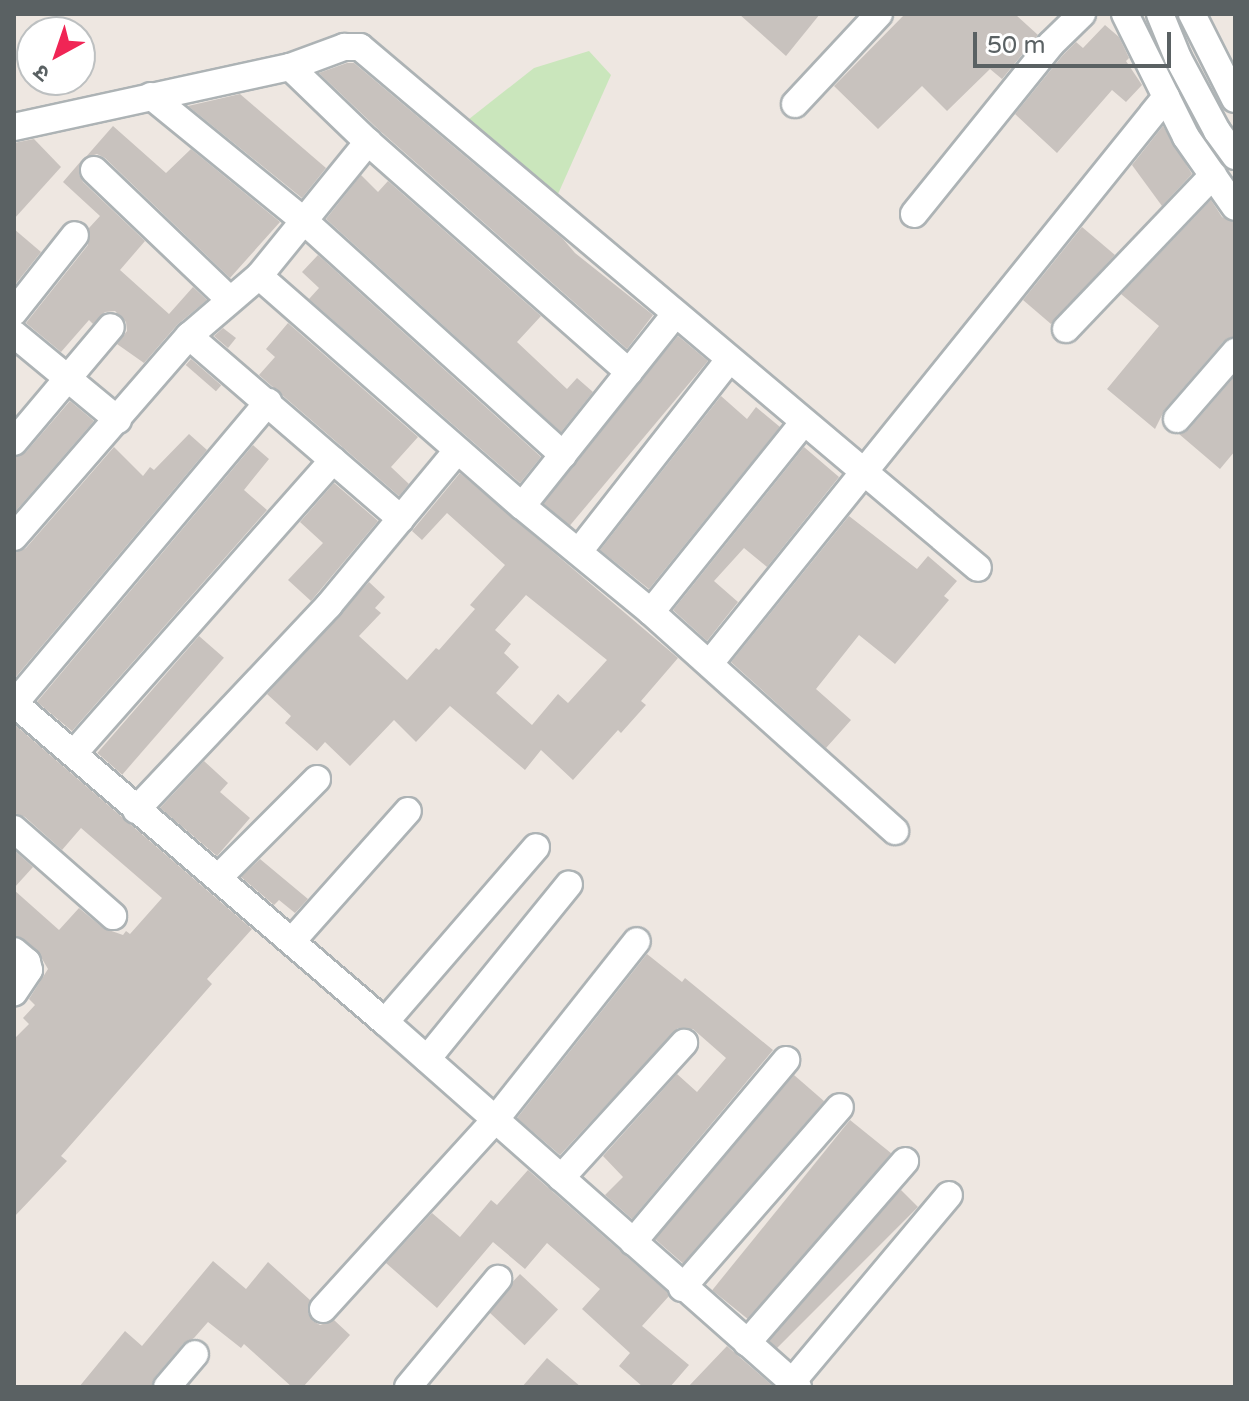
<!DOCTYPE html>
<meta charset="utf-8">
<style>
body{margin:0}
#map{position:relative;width:1249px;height:1401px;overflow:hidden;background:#eee7e1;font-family:"Varela Round","Noto Sans Devanagari",sans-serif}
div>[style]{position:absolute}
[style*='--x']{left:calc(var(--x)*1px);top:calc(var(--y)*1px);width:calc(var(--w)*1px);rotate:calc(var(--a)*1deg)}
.green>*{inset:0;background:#cae6bc}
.building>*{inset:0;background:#c8c2be;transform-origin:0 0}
.roads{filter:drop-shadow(2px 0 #adb3b5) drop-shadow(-2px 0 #adb3b5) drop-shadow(0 2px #adb3b5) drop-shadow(0 -2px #adb3b5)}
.street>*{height:26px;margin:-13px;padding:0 13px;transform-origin:13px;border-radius:13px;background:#fff}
.rail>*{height:6px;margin-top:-3px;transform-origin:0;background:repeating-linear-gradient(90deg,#b1b2b3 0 2px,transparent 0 12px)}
span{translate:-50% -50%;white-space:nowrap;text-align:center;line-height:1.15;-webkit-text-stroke:6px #fff;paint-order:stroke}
.frame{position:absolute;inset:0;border:16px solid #5a6163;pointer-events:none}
.north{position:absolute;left:16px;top:16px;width:80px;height:80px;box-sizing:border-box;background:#fff;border:2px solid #bdc0c1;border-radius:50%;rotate:220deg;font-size:22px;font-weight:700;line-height:32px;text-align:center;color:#5a6163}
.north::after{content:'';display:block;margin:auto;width:28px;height:36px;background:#f02555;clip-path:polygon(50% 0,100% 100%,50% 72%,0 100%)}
.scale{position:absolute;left:973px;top:32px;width:198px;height:36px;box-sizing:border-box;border:4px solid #5a6163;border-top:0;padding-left:10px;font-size:24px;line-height:28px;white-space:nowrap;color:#5a6163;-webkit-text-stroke:6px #fff;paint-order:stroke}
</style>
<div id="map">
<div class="green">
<div style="clip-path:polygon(589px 51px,611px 75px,554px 203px,464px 123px,534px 68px)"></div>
</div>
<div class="building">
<div style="clip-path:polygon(739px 14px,820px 14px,786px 56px)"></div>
<div style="clip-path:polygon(905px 14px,1015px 14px,1038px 35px,1002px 79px,990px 69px,947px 111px,922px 86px,878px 129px,834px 86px)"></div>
<div style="clip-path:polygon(1105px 25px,1119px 37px,1129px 58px,1126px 61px,1142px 85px,1126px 102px,1112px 90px,1057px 153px,1015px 114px,1063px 55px,1076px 42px,1083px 48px)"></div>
<div style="clip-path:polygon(347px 63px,354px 63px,563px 239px,575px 253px,653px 315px,627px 349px,379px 130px,319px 73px)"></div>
<div style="clip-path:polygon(240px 94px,326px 168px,302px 198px,188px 106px)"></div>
<div style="clip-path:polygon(113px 126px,166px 173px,191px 149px,280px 222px,230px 278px,105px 158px,97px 154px,85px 158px)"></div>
<div style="clip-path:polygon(1163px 126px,1192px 174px,1162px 206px,1132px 165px)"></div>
<div style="clip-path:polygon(34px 139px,61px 167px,14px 219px,14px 143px)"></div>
<div style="clip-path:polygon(81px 161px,79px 174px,83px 182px,145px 241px,120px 270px,169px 314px,193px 287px,207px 300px,177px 325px,144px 363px,117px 344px,127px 331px,126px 322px,115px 311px,105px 312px,93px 324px,89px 320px,61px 352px,26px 323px,88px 245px,89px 228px,100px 216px,63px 182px)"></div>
<div style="clip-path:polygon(361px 175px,378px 192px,388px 181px,541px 316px,517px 342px,567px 389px,577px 378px,593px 392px,561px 432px,326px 219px)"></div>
<div style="clip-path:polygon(1211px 200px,1222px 217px,1235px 223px,1235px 336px,1223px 342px,1165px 409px,1155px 429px,1107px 389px,1159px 326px,1121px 294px)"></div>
<div style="clip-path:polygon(1082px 227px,1115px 255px,1051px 324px,1023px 300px)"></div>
<div style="clip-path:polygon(14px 229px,41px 252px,14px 286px)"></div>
<div style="clip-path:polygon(318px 255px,541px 457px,520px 483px,309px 299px,319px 288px,302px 272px)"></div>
<div style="clip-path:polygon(288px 323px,418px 437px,391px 467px,409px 484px,399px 496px,259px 375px,275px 357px,266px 349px)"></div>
<div style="clip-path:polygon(223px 328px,236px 338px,228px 348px,214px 336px)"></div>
<div style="left:678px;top:336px;width:39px;height:215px;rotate:40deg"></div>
<div style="left:191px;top:359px;width:40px;height:8px;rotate:41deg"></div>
<div style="clip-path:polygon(1235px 376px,1235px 451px,1220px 469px,1179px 434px,1189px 429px)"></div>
<div style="clip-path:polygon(721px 396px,747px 419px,756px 407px,780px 427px,649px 589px,600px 550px)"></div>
<div style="clip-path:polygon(70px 401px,94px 421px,14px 513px,14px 458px,26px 452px)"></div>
<div style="clip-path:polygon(189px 434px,207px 450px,14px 679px,14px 553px,26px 548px,114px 447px,143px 476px,150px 467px,154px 470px)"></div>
<div style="clip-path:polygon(253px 445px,269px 459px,244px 490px,267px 510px,72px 731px,37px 702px)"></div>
<div style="clip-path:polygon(804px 447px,839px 477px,767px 567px,744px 548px,714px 581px,738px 602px,707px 641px,673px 610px)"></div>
<div style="clip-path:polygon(evenodd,460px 473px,678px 658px,641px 701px,646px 705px,621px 733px,618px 730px,573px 780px,541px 750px,525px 770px,450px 706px,416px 742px,394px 720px,350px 766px,325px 742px,317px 751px,285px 723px,291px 716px,267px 694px,369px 582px,385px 597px,375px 608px,381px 613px,359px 636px,407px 680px,436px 648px,439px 650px,475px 609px,470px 605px,505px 565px,447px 513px,422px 540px,412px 531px,460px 473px,526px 595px,607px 660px,568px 703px,558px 694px,532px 725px,496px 693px,519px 667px,504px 653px,511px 644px,495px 630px,526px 595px)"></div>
<div style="clip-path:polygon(334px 483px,378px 521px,311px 601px,288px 580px,323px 543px,300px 522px)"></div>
<div style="clip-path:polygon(849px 516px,917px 569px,928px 556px,957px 581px,944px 596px,949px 600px,895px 664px,859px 635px,816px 689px,851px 720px,826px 748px,731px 662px)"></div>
<div style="left:199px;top:636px;width:33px;height:155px;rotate:41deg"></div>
<div style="clip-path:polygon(14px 724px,252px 929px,207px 979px,212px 984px,61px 1156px,67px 1161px,14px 1217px,14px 1039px,29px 1024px,23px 1018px,35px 1005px,29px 999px,48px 969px,37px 950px,14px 935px,14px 890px,59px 930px,79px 908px,103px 928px,123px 935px,126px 931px,130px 934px,162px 898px,81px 828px,62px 850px,25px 817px,14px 813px)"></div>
<div style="clip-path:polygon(204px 761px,228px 783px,220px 792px,250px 818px,217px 856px,160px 808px)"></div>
<div style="clip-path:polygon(14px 850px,33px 867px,14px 888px)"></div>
<div style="clip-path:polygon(260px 859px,308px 899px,295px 913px,279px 900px,274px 905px,241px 877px)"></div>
<div style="clip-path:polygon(647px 954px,682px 982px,685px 978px,773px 1050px,632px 1219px,605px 1195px,623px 1177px,603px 1156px,677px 1074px,697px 1092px,726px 1058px,693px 1029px,678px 1028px,560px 1155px,517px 1118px)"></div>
<div style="left:794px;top:1075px;width:40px;height:215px;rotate:41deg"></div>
<div style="left:850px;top:1120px;width:53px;height:219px;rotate:39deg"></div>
<div style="clip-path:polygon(528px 1170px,667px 1292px,669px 1296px,642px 1326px,689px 1365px,670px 1387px,643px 1387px,619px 1366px,630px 1353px,582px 1309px,600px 1289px,547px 1243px,525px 1269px,493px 1242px,437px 1308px,386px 1263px,432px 1213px,460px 1237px,491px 1200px,497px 1205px)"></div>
<div style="left:901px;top:1190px;width:24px;height:200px;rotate:45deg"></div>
<div style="clip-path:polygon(213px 1261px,246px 1289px,268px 1262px,310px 1300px,308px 1313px,313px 1321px,320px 1325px,334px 1320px,350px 1335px,303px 1387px,292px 1387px,244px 1344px,241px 1348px,208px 1322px,194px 1338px,183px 1344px,155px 1377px,151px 1387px,79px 1387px,125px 1331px,142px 1346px)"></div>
<div style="left:520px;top:1274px;width:52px;height:49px;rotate:43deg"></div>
<div style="clip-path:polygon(727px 1346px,736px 1354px,774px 1387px,688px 1387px)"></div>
<div style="clip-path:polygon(547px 1358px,581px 1387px,522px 1387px)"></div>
</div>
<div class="roads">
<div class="street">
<div style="--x:1125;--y:14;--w:137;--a:63.6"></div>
<div style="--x:1186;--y:137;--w:85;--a:55"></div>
<div style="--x:1160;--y:14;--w:48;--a:67.8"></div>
<div style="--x:1178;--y:58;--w:83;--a:61.9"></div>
<div style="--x:1217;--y:131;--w:31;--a:54"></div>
<div style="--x:1192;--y:14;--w:95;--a:63.2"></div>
<div style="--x:290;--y:67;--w:108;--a:43.9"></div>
<div style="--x:368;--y:142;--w:348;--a:41.4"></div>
<div style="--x:151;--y:96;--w:195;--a:39.2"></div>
<div style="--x:302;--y:219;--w:352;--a:42.1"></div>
<div style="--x:795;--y:104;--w:123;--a:-47"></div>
<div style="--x:14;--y:127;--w:282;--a:-12.3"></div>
<div style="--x:290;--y:67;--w:58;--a:-20.3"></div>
<div style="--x:344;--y:47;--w:16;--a:0"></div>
<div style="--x:360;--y:47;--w:808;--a:40.13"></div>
<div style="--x:94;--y:170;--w:188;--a:43.7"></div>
<div style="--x:914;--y:214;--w:218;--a:-51.1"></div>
<div style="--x:1051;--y:44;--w:43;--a:-44.1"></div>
<div style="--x:259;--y:276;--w:349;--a:41.2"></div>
<div style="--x:522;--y:506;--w:167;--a:39.4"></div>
<div style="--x:651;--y:612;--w:328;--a:41.9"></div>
<div style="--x:14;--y:312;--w:98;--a:-51.6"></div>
<div style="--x:1066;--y:329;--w:213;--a:-46.3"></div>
<div style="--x:14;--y:334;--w:135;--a:39.6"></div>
<div style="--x:189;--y:336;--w:280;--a:40.8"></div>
<div style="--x:1177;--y:419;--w:89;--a:-49.1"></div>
<div style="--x:14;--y:442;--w:150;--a:-49.9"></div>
<div style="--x:522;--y:506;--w:246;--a:-51.4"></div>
<div style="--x:14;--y:537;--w:267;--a:-49"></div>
<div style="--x:189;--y:336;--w:92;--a:-40.6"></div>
<div style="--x:259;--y:276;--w:173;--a:-50.9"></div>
<div style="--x:580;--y:550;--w:241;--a:-51.9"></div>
<div style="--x:651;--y:612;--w:243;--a:-51.2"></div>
<div style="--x:710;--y:663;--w:727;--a:-51.14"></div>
<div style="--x:14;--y:703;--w:489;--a:40.7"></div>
<div style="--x:385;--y:1022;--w:551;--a:41.47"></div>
<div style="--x:14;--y:704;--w:395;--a:-49.9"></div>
<div style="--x:74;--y:753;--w:391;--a:-48.5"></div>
<div style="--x:136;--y:810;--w:282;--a:-46.7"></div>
<div style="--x:329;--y:605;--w:200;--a:-50.3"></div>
<div style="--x:14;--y:829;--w:132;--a:41.3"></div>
<div style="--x:218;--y:878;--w:140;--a:-45"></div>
<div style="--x:292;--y:941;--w:174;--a:-48.3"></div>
<div style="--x:14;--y:951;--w:17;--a:40"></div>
<div style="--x:27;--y:962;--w:8;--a:76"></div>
<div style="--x:29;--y:970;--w:27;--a:124"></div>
<div style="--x:385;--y:1022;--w:231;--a:-49.2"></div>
<div style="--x:427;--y:1059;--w:225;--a:-50.9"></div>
<div style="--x:561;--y:1178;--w:183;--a:-47.7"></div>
<div style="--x:633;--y:1242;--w:238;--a:-49.9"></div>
<div style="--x:682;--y:1288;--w:240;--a:-48.9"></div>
<div style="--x:323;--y:1309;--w:256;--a:-47.7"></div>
<div style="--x:495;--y:1120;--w:228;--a:-51.6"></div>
<div style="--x:747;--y:1343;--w:241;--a:-49"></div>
<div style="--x:792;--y:1382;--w:244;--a:-50"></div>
<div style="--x:167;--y:1387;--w:43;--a:-49.7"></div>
<div style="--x:408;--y:1387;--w:141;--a:-50.2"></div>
</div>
</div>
<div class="rail">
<div style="--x:14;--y:14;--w:1;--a:0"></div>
</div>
<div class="frame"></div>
<div class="north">उ</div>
<div class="scale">50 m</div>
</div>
